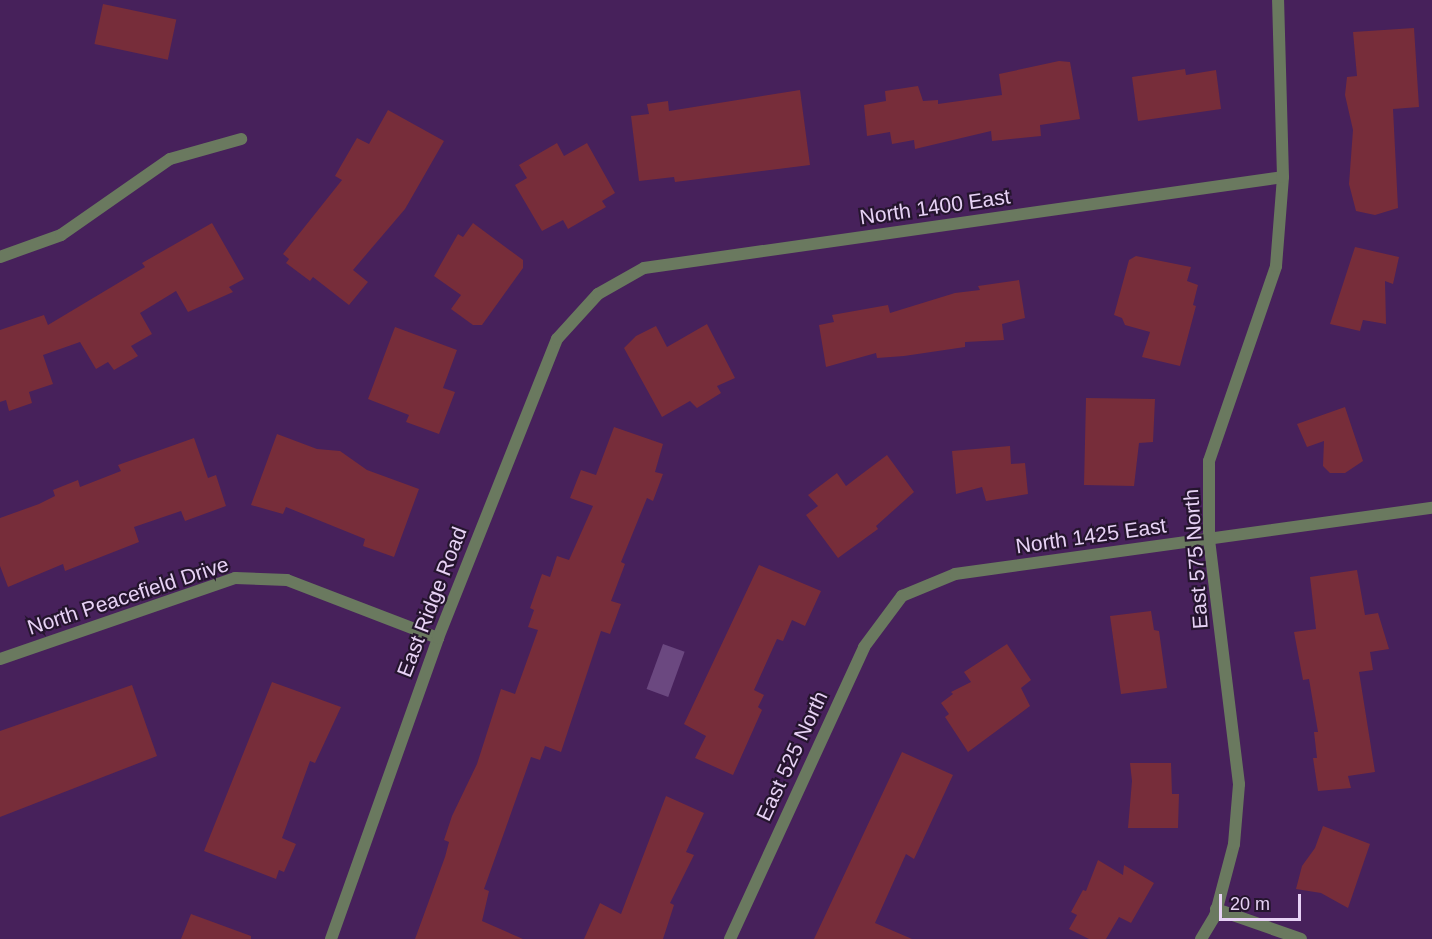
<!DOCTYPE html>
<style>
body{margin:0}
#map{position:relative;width:1432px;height:939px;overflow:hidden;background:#47215b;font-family:Helvetica,sans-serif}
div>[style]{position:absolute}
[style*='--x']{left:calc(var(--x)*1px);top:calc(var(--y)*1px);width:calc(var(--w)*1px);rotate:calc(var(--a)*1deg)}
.water>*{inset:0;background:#6b4880;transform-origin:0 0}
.building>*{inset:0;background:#772d3a;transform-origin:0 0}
.service>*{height:12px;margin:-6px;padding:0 6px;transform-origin:6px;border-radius:6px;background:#6a795f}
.minor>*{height:12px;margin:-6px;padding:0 6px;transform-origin:6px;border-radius:6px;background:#6a795f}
span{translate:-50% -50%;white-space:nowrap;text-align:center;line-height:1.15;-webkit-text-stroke:4.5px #25152e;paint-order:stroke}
.street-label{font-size:21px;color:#e7d2f5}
.scale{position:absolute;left:1219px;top:894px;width:82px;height:27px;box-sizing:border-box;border:3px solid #e7d2f5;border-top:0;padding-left:8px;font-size:18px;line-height:21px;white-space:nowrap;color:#e7d2f5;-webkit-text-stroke:4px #25152e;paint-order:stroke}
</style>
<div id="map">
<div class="water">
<div style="left:663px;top:644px;width:23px;height:48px;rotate:20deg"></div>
</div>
<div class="building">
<div style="left:103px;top:4px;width:75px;height:41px;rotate:12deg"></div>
<div style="clip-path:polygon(1414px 28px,1419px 107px,1393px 109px,1398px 208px,1375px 215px,1356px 211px,1349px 184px,1353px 130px,1345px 95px,1347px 77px,1357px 76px,1353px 32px)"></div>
<div style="clip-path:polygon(1059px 61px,1070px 62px,1080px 119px,1040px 125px,1041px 136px,992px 141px,991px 131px,915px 149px,914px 140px,892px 144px,890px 132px,867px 136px,864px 105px,886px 101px,885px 91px,918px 86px,923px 101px,938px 100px,938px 104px,1002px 95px,999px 74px)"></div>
<div style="clip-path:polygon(1185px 69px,1186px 75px,1216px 70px,1221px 109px,1138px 121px,1132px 77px)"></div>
<div style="clip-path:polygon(800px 90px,810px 165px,675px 182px,674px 177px,639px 181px,631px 116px,649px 114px,647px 104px,668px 101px,669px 111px)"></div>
<div style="clip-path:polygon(388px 110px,444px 141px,405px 209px,353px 270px,368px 282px,349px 305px,313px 277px,310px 281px,286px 263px,289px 259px,283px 254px,342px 180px,335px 176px,357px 138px,369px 144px)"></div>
<div style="clip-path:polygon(557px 143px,564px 156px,587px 143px,615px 193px,602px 201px,606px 207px,568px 229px,563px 220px,542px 231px,515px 185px,527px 178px,519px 165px)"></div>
<div style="clip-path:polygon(212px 223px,244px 279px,229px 287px,233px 292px,188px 312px,176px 291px,140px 313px,152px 334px,131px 346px,138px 356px,114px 370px,108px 362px,96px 369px,80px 342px,43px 355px,53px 384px,29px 392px,32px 403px,9px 411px,6px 400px,0 402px,0 330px,44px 315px,48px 325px,145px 267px,142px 263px)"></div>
<div style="clip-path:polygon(473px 223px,523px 260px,523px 268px,482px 325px,473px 325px,451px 309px,461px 295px,434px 276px,458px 234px,463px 237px)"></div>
<div style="clip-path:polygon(1355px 247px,1399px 257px,1393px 284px,1385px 281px,1386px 324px,1363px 320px,1360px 331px,1330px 324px)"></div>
<div style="clip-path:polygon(1136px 256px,1191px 267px,1187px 281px,1198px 285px,1193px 305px,1196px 306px,1180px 366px,1142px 357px,1150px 332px,1125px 325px,1122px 318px,1114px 315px,1129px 260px)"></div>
<div style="clip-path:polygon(1019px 280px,1025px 318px,1002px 324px,1004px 340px,965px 342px,965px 347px,904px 356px,877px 358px,876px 353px,826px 367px,819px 325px,834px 322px,832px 315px,888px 305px,890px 313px,955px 293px,980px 290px,978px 286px)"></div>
<div style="clip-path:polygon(707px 324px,735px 378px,717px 386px,721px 393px,697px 408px,690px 401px,662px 417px,624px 348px,636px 336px,656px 326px,667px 347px)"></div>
<div style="clip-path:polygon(395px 327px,457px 350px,443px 388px,455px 392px,439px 434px,406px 422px,409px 415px,368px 399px)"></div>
<div style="clip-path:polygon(1086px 398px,1155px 399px,1153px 442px,1139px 443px,1134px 486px,1084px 485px)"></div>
<div style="clip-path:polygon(1345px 407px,1363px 461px,1345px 473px,1330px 473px,1323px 466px,1324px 441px,1307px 447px,1297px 424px)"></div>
<div style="clip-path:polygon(614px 427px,663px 444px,655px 472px,663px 474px,653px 501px,647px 498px,621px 562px,625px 564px,611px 601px,621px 604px,610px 634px,601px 631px,561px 752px,545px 746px,540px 760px,531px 757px,484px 889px,489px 891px,482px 921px,523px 939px,415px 939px,445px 857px,449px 842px,444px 840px,452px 816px,477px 764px,501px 689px,515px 694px,538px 630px,528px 627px,534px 610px,530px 608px,542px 574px,550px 577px,557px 556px,569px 560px,593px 506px,570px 498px,581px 470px,596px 475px)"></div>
<div style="clip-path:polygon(277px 434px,317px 449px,340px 451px,367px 470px,419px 489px,394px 557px,363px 546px,365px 539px,286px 507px,283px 514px,251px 505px)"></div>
<div style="clip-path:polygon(194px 438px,208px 478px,216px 475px,226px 506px,185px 521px,181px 511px,134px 527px,139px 542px,65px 571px,63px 564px,8px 587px,0 566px,0 518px,39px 504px,55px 496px,53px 490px,78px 480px,80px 487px,121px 471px,118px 465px)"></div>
<div style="clip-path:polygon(1010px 446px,1011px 464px,1025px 463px,1028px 494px,986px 501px,982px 487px,956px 494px,952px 451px)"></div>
<div style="clip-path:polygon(887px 455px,914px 492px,876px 526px,878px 529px,838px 558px,806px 515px,818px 506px,808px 495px,837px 473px,846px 486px)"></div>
<div style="clip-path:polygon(759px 565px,821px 591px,805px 626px,792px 620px,783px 641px,777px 639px,754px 690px,764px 695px,758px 707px,762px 710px,733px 775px,695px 758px,706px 736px,684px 724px)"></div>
<div style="clip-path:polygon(1357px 570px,1365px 615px,1378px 613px,1389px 649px,1370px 652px,1373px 670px,1359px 672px,1375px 772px,1348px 776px,1351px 788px,1318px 791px,1313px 758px,1317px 758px,1314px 732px,1318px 732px,1309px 679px,1303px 680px,1294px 632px,1316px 629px,1310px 577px)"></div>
<div style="clip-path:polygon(1151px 611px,1154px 630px,1159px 631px,1167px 688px,1121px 694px,1110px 616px)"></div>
<div style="clip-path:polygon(1007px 644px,1031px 680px,1021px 688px,1030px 706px,968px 752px,945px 717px,949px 714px,941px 703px,953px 694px,951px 692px,971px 682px,964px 672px)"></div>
<div style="clip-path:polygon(272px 682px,341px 707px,315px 763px,310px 761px,282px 838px,296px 844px,284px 872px,279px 870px,276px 879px,204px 851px)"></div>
<div style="clip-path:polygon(132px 685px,157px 756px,0 817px,0 731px)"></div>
<div style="clip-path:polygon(902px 752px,953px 775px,914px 859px,906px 854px,875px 923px,912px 939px,814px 939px)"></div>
<div style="clip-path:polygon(1130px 763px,1171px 763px,1172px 794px,1179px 794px,1178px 828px,1128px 828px,1132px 781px)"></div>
<div style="clip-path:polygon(666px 796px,704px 813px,686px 852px,694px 855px,670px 903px,674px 905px,663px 939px,584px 939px,600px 903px,621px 914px)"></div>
<div style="clip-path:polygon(1323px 826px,1370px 844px,1348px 908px,1321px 893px,1296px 889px,1302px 866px,1315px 848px)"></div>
<div style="clip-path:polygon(1098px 860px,1123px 875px,1124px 865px,1154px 883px,1131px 923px,1119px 917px,1106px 939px,1089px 939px,1069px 929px,1077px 915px,1071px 912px,1083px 890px,1086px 891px)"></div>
<div style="clip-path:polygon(191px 914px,251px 936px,251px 939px,181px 939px)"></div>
</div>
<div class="service">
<div style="--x:1216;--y:909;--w:90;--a:19.4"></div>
</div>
<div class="minor">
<div style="--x:0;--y:257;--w:65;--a:-19.8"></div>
<div style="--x:61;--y:235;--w:133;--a:-34.9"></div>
<div style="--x:170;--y:159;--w:74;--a:-15.7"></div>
<div style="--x:0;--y:659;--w:249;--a:-19"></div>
<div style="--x:235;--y:578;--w:52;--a:2.2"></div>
<div style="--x:287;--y:580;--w:162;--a:21"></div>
<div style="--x:331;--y:939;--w:319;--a:-70.4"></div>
<div style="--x:438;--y:638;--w:322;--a:-68.3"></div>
<div style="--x:557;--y:339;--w:61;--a:-47.7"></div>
<div style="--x:598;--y:294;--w:53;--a:-29.5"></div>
<div style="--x:644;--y:268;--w:645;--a:-8.1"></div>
<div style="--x:730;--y:939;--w:321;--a:-65.3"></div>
<div style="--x:864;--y:647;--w:64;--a:-53.3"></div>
<div style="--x:902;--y:596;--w:57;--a:-22.5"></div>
<div style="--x:955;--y:574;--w:482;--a:-7.9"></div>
<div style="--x:1201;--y:939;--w:27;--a:-59"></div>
<div style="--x:1215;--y:916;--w:74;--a:-75.2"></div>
<div style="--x:1234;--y:844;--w:60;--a:-85.2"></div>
<div style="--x:1239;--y:784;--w:247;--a:-97"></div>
<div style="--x:1209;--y:539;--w:78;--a:-90"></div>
<div style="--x:1209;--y:461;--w:206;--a:-71"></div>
<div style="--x:1276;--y:266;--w:89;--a:-85.5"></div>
<div style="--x:1283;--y:177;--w:177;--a:-91.6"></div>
</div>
<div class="street-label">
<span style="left:935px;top:207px;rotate:-8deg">North 1400 East</span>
<span style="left:1091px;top:536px;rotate:-8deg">North 1425 East</span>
<span style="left:1196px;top:559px;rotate:-94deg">East 575 North</span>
<span style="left:128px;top:596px;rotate:-18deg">North Peacefield Drive</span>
<span style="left:432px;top:602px;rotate:-69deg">East Ridge Road</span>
<span style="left:792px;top:756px;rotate:-65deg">East 525 North</span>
</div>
<div class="scale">20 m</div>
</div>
